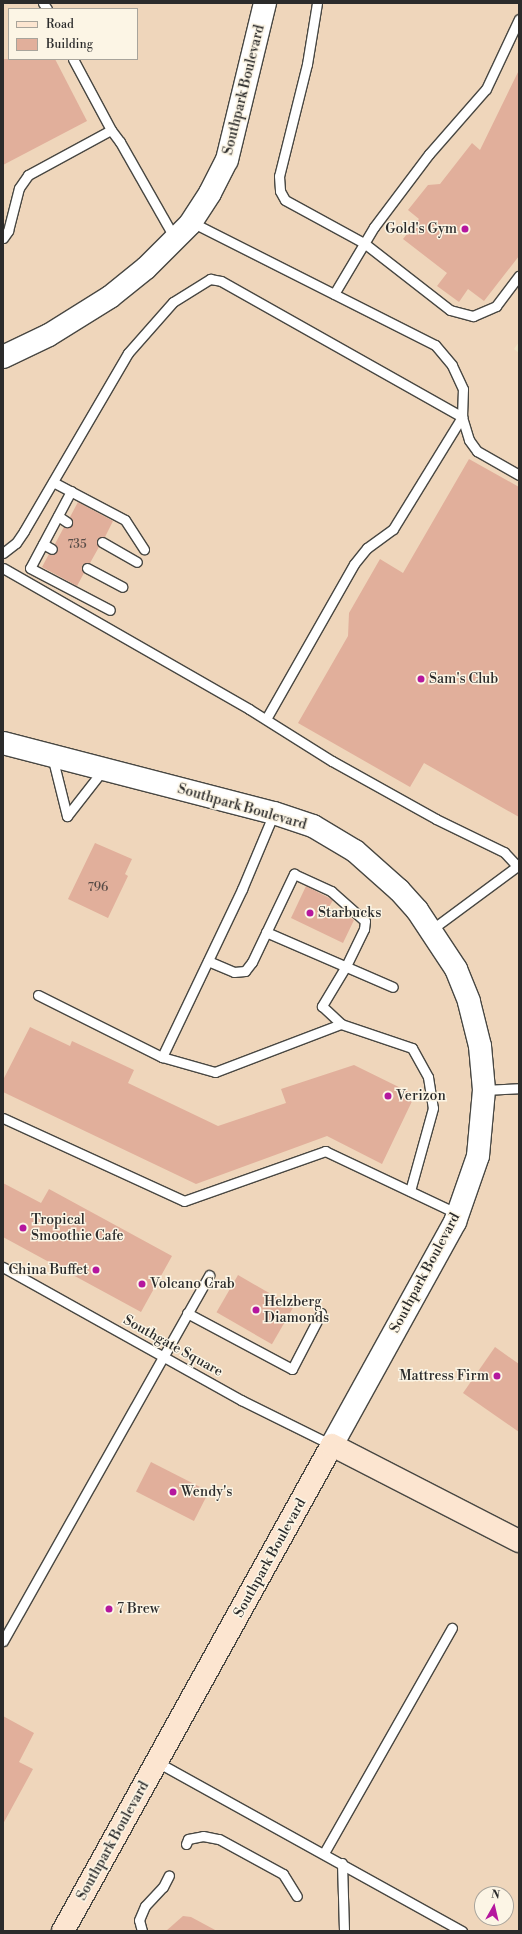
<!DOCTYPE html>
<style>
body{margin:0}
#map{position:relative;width:522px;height:1934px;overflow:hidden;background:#eee3c3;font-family:"Libre Bodoni",serif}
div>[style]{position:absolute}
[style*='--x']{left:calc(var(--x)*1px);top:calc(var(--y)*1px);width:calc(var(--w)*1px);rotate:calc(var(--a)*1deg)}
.built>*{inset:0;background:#efd6bb}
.building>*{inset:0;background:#e1af9b;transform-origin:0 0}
.roads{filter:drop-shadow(1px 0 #484742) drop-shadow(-1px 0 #484742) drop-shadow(0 1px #484742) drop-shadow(0 -1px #484742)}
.service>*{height:9px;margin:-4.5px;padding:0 4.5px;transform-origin:4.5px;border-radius:4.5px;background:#fff}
.tertiary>*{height:22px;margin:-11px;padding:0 11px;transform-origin:11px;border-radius:11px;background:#fff}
.secondary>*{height:22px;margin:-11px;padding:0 11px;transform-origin:11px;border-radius:11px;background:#fce5d0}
.dots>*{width:11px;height:11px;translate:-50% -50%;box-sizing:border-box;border:2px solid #fcf5e5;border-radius:50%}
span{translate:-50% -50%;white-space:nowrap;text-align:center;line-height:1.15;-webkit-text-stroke:3px #fcf5e5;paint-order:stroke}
.number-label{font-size:12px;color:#584c47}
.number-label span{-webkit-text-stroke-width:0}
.street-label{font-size:14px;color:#2b2b2b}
.poi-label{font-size:14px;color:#2b2b2b}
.right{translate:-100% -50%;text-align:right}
.left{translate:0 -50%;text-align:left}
.frame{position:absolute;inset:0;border:4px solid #2b2b2b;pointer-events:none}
.legend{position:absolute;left:8px;top:8px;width:130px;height:52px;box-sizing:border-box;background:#fcf5e5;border:1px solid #a8a49b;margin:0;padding:5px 7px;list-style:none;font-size:12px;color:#2b2b2b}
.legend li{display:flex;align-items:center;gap:8px;height:20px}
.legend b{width:20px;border:1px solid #a8a49b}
.north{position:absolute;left:474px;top:1886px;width:40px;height:40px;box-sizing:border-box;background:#fcf5e5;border:1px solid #a8a49b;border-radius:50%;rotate:8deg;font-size:11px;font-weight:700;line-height:16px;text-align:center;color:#2b2b2b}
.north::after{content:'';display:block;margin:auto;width:14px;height:18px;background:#b5179e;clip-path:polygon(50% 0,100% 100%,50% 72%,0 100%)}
</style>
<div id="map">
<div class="built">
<div style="clip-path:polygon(evenodd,3px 3px,519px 3px,519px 342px,514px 349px,519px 353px,519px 1931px,3px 1931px,3px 3px,9px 9px,137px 9px,137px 59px,9px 59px,9px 9px,3px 3px,482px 1894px,506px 1894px,506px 1918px,482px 1918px,482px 1894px)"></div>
</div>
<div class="building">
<div style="clip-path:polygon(3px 59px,55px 59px,87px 121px,3px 165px)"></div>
<div style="clip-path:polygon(519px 70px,519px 256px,484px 301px,468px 289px,459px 302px,437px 286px,447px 273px,403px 239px,419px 219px,408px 210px,428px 185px,440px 184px,472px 143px,480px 150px)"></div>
<div style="clip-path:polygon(469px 459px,519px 487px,519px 817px,424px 763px,410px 787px,298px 723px,348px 636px,349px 613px,380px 559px,403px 573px)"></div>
<div style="clip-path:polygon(78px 502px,113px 521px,105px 537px,97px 539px,99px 547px,90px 563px,82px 565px,84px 573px,77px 586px,42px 567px,49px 554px,57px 552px,55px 544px,64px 527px,72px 525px,70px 517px)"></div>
<div style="clip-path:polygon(95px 843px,132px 859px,125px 874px,128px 876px,108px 918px,68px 899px)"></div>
<div style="clip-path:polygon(306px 886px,333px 900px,329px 907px,354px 920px,343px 943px,291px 918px)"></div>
<div style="clip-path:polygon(30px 1027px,70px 1046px,72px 1041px,134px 1070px,128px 1083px,218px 1126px,286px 1103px,281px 1089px,354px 1065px,415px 1095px,382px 1164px,327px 1136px,196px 1184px,3px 1092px,3px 1080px)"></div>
<div style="clip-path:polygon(3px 1183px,41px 1203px,49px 1189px,172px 1256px,141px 1312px,3px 1237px)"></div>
<div style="left:238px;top:1275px;width:64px;height:43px;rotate:30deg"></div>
<div style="clip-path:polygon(495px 1347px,519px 1364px,519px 1432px,463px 1393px)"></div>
<div style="left:151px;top:1462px;width:65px;height:33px;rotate:27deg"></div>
<div style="clip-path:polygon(3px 1716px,34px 1733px,19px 1762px,33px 1769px,3px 1824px)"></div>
<div style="clip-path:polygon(183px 1916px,191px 1917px,217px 1931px,166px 1931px)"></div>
</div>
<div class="roads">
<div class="service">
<div style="--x:43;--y:3;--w:7;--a:56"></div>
<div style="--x:317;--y:3;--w:62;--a:99.3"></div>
<div style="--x:307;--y:64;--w:115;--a:104"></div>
<div style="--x:279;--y:176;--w:15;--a:86"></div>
<div style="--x:280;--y:191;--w:10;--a:61"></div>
<div style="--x:285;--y:200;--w:90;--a:28.6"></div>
<div style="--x:364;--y:243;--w:109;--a:37.9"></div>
<div style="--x:450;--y:310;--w:24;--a:15"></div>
<div style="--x:473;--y:316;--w:25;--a:-23"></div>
<div style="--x:496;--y:306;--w:38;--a:-53"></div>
<div style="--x:73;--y:59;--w:81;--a:61.8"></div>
<div style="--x:111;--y:130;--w:15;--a:53"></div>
<div style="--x:120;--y:142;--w:112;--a:60.4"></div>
<div style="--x:3;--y:238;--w:9;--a:-54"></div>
<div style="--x:8;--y:231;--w:44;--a:-75.7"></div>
<div style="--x:19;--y:188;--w:16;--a:-55"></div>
<div style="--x:28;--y:175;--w:94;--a:-28.5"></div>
<div style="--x:334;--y:294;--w:78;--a:-59.2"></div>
<div style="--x:374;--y:227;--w:91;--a:-53"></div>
<div style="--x:429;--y:154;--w:86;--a:-48.8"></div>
<div style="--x:486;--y:89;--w:77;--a:-64.8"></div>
<div style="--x:462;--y:417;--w:24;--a:73"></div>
<div style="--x:469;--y:440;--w:14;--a:54"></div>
<div style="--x:477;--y:451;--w:48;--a:29.7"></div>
<div style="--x:53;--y:482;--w:81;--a:27.8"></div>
<div style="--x:125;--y:520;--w:35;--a:57"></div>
<div style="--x:71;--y:491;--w:87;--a:118"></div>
<div style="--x:30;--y:568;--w:90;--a:27.7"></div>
<div style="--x:58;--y:516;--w:11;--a:34"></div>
<div style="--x:102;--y:542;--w:40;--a:29.7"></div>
<div style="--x:43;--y:544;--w:10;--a:29"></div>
<div style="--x:3;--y:553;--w:16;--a:-38"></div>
<div style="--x:16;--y:543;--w:14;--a:-56"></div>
<div style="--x:24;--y:531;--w:206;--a:-59.7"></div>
<div style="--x:128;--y:353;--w:68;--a:-48.6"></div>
<div style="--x:173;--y:302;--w:44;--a:-31.9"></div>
<div style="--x:210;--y:279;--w:11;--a:10"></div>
<div style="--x:221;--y:281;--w:277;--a:29.4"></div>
<div style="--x:462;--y:417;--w:28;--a:-88"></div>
<div style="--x:463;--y:389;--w:26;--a:-115"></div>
<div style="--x:452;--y:365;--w:26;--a:-130"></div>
<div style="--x:435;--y:345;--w:273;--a:-153.2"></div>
<div style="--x:3;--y:568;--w:284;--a:29.8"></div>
<div style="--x:249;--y:709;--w:98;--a:32.1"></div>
<div style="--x:332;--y:761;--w:119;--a:29.1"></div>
<div style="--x:436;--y:819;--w:76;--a:25.9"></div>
<div style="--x:504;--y:852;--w:19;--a:47"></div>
<div style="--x:87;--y:568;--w:40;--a:28"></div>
<div style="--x:266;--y:719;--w:178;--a:-60.4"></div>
<div style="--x:354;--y:564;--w:21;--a:-51"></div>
<div style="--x:367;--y:548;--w:32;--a:-36"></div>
<div style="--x:393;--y:529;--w:132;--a:-58.4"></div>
<div style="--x:52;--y:756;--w:62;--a:76"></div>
<div style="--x:67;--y:816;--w:58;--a:-52"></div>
<div style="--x:431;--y:930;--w:109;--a:-36.5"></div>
<div style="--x:266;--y:932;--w:138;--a:23.4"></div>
<div style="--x:208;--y:961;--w:28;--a:23"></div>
<div style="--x:234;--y:972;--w:11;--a:-5"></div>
<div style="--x:245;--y:971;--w:11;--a:-52"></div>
<div style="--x:252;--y:962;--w:98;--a:-64.5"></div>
<div style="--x:294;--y:874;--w:41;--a:24.7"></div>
<div style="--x:331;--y:891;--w:45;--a:41.4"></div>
<div style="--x:365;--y:921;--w:8;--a:97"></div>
<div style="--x:364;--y:929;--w:41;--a:115.9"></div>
<div style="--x:346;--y:966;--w:47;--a:121"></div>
<div style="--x:322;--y:1006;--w:26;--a:43"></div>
<div style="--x:38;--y:995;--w:139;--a:26.6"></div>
<div style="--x:162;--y:1057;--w:55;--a:15.8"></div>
<div style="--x:215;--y:1072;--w:135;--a:-20.9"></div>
<div style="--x:341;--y:1024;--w:75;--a:18.7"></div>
<div style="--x:412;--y:1048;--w:33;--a:61"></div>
<div style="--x:428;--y:1077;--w:31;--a:81"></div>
<div style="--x:433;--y:1108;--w:86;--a:105.5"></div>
<div style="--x:162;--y:1057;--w:186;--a:-64.5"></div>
<div style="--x:242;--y:889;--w:82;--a:-67.2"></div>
<div style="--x:484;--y:1090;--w:35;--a:-3"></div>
<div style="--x:3;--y:1118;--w:199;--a:24.6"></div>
<div style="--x:184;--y:1201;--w:150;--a:-19.5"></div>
<div style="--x:325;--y:1151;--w:147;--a:25.3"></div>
<div style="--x:3;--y:1267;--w:273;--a:29.2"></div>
<div style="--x:241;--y:1400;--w:102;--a:26.3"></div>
<div style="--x:187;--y:1313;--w:119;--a:28.1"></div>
<div style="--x:292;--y:1369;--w:63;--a:-62.6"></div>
<div style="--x:3;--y:1641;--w:420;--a:-60.6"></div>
<div style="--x:157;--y:1762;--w:349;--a:29"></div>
<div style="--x:186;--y:1844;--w:5;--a:-68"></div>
<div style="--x:188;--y:1839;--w:15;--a:-11"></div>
<div style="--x:203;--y:1836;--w:16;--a:11"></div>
<div style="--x:219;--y:1839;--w:73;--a:28.7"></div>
<div style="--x:283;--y:1874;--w:26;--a:58"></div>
<div style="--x:324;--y:1853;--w:259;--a:-60.4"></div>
<div style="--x:342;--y:1863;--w:68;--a:88.3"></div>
<div style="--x:142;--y:1931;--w:11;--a:-105"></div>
<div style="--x:139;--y:1920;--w:15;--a:-67"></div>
<div style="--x:145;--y:1906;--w:26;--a:-47"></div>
<div style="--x:163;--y:1887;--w:13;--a:-63"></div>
</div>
<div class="tertiary">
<div style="--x:3;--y:357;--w:51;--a:-25.6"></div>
<div style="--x:49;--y:335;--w:72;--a:-31.9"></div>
<div style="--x:110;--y:297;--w:46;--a:-38.9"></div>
<div style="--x:146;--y:268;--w:62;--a:-45"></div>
<div style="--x:190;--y:224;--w:37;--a:-57"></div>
<div style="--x:210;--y:193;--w:37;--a:-63"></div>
<div style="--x:227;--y:160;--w:162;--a:-76.4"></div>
<div style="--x:3;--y:743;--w:280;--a:14.5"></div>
<div style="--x:274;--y:813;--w:41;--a:18.4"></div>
<div style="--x:313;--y:826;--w:49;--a:30.8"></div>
<div style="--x:355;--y:851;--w:59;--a:41.6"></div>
<div style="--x:399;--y:890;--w:27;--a:48"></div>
<div style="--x:417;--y:910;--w:71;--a:56.5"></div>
<div style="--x:456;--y:969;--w:35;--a:68"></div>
<div style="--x:469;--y:1002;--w:45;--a:76"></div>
<div style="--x:480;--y:1046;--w:44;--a:84.8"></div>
<div style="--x:484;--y:1090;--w:66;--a:95.2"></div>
<div style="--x:478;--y:1156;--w:70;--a:109.2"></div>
<div style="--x:455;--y:1222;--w:255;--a:118.9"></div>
</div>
<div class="secondary">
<div style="--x:63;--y:1931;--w:555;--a:-61.04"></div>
<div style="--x:332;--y:1445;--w:210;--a:27.2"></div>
</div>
</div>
<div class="dots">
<div style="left:465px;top:229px;background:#b5179e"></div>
<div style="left:421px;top:679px;background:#b5179e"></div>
<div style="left:310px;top:913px;background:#b5179e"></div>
<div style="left:388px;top:1096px;background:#b5179e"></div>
<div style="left:23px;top:1228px;background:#b5179e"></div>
<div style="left:96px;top:1270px;background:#b5179e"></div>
<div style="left:142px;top:1284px;background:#b5179e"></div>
<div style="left:256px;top:1310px;background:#b5179e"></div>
<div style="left:497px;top:1376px;background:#b5179e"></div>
<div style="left:173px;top:1492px;background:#b5179e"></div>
<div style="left:109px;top:1609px;background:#b5179e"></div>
</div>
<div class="number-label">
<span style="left:77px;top:545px">735</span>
<span style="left:98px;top:888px">796</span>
</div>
<div class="street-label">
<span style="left:244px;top:90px;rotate:-76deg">Southpark Boulevard</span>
<span style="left:242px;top:807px;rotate:16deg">Southpark Boulevard</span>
<span style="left:425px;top:1273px;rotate:-62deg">Southpark Boulevard</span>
<span style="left:173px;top:1346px;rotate:29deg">Southgate Square</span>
<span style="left:270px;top:1558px;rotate:-61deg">Southpark Boulevard</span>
<span style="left:113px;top:1841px;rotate:-61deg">Southpark Boulevard</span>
</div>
<div class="poi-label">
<span class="right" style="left:457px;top:229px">Gold's Gym</span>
<span class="left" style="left:429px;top:679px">Sam's Club</span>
<span class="left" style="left:318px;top:913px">Starbucks</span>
<span class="left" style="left:396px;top:1096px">Verizon</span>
<span class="left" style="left:31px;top:1228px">Tropical<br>Smoothie Cafe</span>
<span class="right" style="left:88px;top:1270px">China Buffet</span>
<span class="left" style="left:150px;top:1284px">Volcano Crab</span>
<span class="left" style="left:264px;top:1310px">Helzberg<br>Diamonds</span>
<span class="right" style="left:489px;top:1376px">Mattress Firm</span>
<span class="left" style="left:181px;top:1492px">Wendy's</span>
<span class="left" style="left:117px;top:1609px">7 Brew</span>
</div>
<div class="frame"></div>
<ul class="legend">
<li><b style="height:5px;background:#fce5d0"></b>Road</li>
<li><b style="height:11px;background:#e1af9b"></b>Building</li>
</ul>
<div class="north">N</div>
</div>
